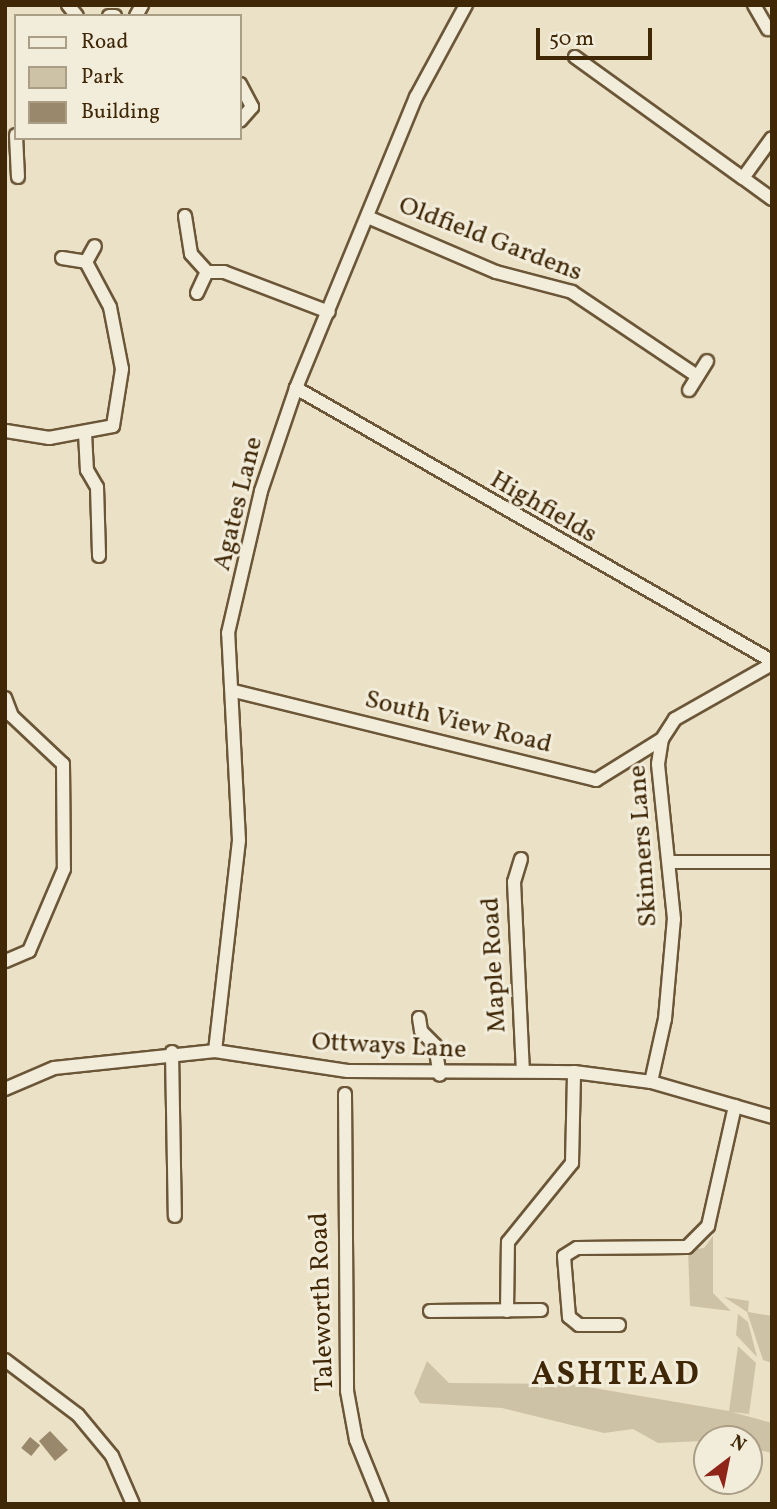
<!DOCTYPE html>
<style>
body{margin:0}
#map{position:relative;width:777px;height:1509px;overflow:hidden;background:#ebe1c7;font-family:Vollkorn,serif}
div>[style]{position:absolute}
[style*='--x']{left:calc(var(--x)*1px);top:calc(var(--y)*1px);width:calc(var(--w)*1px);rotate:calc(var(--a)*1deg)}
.green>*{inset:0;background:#cec2a6}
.building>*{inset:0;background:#99886b;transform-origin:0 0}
.roads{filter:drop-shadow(2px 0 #6b5637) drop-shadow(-2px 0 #6b5637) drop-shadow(0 2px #6b5637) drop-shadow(0 -2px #6b5637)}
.minor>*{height:12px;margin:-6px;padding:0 6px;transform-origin:6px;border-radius:6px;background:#f2ecdb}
span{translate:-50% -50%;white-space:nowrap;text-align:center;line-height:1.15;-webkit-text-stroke:6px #f2ecdb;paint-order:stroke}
.street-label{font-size:26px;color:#402807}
.district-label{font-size:33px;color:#402807;font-weight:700;letter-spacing:2px}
.frame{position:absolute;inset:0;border:7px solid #402807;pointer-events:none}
.legend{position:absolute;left:14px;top:14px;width:228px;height:126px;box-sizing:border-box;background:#f2ecdb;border:2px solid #ab9e86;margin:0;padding:9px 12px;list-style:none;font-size:21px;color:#402807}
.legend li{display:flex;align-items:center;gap:14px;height:35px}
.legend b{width:35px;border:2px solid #ab9e86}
.north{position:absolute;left:693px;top:1425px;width:70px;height:70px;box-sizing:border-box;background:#f2ecdb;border:2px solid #ab9e86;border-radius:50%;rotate:32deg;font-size:19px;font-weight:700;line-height:28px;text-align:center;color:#402807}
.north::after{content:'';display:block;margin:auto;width:24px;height:32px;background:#8f2418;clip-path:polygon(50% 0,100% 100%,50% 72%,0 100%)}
.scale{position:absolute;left:536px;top:28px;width:116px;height:32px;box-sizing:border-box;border:4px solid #402807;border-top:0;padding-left:9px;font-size:21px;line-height:24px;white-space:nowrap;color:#402807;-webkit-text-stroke:5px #f2ecdb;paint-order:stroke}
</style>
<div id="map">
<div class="green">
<div style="clip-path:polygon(713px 1236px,713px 1293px,731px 1311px,690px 1306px,688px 1250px,704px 1248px)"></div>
<div style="clip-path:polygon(724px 1297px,749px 1301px,748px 1312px,772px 1316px,772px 1363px,763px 1360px,747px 1312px)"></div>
<div style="clip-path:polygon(738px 1314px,748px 1322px,757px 1357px,736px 1335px)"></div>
<div style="clip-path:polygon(738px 1346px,756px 1363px,749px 1414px,732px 1412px,772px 1423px,772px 1453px,749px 1448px,749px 1439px,658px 1443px,633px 1429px,604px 1433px,502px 1408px,420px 1403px,414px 1393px,427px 1361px,449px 1383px,570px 1384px,729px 1411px)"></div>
</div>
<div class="building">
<div style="clip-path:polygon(50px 1431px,68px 1450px,55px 1461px,39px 1441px)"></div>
<div style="left:30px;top:1437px;width:13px;height:14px;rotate:39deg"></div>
</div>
<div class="roads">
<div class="minor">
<div style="--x:68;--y:5;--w:14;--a:51"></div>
<div style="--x:754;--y:5;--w:28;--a:60"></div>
<div style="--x:109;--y:16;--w:6;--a:0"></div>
<div style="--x:136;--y:16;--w:13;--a:-61"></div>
<div style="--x:575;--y:57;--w:207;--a:35.8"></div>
<div style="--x:743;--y:178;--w:49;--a:-54.1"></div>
<div style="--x:240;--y:84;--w:26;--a:62"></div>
<div style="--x:252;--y:107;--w:18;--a:131"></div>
<div style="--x:16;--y:135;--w:42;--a:87.3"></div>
<div style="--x:743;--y:178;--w:36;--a:36"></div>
<div style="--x:185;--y:216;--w:38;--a:81"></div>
<div style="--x:191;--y:254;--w:24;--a:48"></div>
<div style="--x:370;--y:218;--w:137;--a:23.2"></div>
<div style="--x:496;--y:272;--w:79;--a:14.7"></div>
<div style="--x:572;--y:292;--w:151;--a:33.9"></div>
<div style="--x:62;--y:258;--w:24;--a:9"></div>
<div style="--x:197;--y:293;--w:23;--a:-65"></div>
<div style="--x:207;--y:272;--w:17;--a:0"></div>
<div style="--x:224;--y:272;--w:112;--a:20.9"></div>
<div style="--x:296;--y:388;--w:549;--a:29.84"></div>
<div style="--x:689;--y:390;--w:34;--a:-58"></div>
<div style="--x:6;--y:431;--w:44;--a:9.2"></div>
<div style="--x:49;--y:438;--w:65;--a:-10.6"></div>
<div style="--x:113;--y:426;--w:58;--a:-81"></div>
<div style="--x:122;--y:369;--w:63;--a:-101"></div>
<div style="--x:110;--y:307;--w:51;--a:-118.1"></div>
<div style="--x:86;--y:262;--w:18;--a:-61"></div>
<div style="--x:85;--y:433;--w:37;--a:87"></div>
<div style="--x:87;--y:470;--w:20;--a:60"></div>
<div style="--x:97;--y:487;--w:69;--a:88.3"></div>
<div style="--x:234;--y:691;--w:373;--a:13.8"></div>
<div style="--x:596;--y:780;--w:78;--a:-31.8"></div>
<div style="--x:5;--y:698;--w:19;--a:69"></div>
<div style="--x:12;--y:716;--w:70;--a:43.3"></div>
<div style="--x:63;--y:764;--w:105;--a:89.5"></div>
<div style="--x:64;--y:869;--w:89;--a:113.1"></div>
<div style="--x:29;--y:951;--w:26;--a:157"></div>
<div style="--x:521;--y:859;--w:24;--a:107"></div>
<div style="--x:514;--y:882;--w:189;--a:87.3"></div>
<div style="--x:672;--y:862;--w:100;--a:0"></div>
<div style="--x:419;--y:1018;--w:13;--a:81"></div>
<div style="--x:421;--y:1031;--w:20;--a:45"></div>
<div style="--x:435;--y:1045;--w:30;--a:81"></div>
<div style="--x:215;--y:1051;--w:212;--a:-83.5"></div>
<div style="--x:239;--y:840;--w:207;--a:-93"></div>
<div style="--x:228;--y:633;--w:146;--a:-76.9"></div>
<div style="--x:261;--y:491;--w:109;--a:-71.2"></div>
<div style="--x:296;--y:388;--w:315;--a:-67.6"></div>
<div style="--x:416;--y:97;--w:105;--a:-61.5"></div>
<div style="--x:172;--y:1052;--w:164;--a:89"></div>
<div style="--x:651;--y:1082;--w:65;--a:-77.5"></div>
<div style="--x:665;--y:1019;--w:100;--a:-84.9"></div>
<div style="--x:674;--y:919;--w:156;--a:-95.9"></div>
<div style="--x:658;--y:764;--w:25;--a:-81"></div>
<div style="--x:662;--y:739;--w:24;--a:-57"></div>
<div style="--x:675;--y:719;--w:112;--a:-29.6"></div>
<div style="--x:5;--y:1089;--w:53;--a:-23.2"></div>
<div style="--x:54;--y:1068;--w:162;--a:-6"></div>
<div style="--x:215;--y:1051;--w:134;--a:8.6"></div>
<div style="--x:348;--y:1071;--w:226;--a:0.3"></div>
<div style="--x:574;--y:1072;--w:78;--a:7.4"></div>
<div style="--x:651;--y:1082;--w:126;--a:16.1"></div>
<div style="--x:345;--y:1094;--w:297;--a:89.6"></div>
<div style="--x:347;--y:1391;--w:50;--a:79.6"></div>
<div style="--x:356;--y:1440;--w:69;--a:67.9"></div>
<div style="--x:430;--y:1311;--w:111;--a:-0.5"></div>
<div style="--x:507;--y:1311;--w:69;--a:-89.2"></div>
<div style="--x:508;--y:1242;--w:102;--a:-51"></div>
<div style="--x:572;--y:1163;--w:91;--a:-88.7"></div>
<div style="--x:619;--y:1325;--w:40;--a:180"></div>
<div style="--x:579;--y:1325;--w:13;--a:-141"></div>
<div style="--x:569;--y:1317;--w:61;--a:-94.7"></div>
<div style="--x:564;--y:1256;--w:15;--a:-32"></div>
<div style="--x:577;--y:1248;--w:110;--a:-0.5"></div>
<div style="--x:687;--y:1247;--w:30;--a:-45"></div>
<div style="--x:708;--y:1226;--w:123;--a:-77.3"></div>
<div style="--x:5;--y:1360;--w:91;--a:37"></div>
<div style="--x:78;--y:1415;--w:53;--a:50.3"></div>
<div style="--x:112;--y:1456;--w:52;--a:66.4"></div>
</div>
</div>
<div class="street-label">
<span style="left:490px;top:240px;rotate:21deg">Oldfield Gardens</span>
<span style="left:239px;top:504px;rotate:-76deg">Agates Lane</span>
<span style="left:543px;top:508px;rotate:30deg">Highfields</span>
<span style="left:458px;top:723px;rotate:14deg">South View Road</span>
<span style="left:644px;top:846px;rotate:-94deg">Skinners Lane</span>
<span style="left:495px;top:965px;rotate:-93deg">Maple Road</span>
<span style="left:389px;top:1047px;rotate:3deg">Ottways Lane</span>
<span style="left:323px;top:1302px;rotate:-92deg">Taleworth Road</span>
</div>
<div class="district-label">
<span style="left:616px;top:1377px">ASHTEAD</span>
</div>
<div class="frame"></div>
<ul class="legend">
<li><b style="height:9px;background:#f2ecdb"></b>Road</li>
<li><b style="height:19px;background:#cec2a6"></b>Park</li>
<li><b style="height:19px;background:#99886b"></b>Building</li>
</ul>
<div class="north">N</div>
<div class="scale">50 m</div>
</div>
